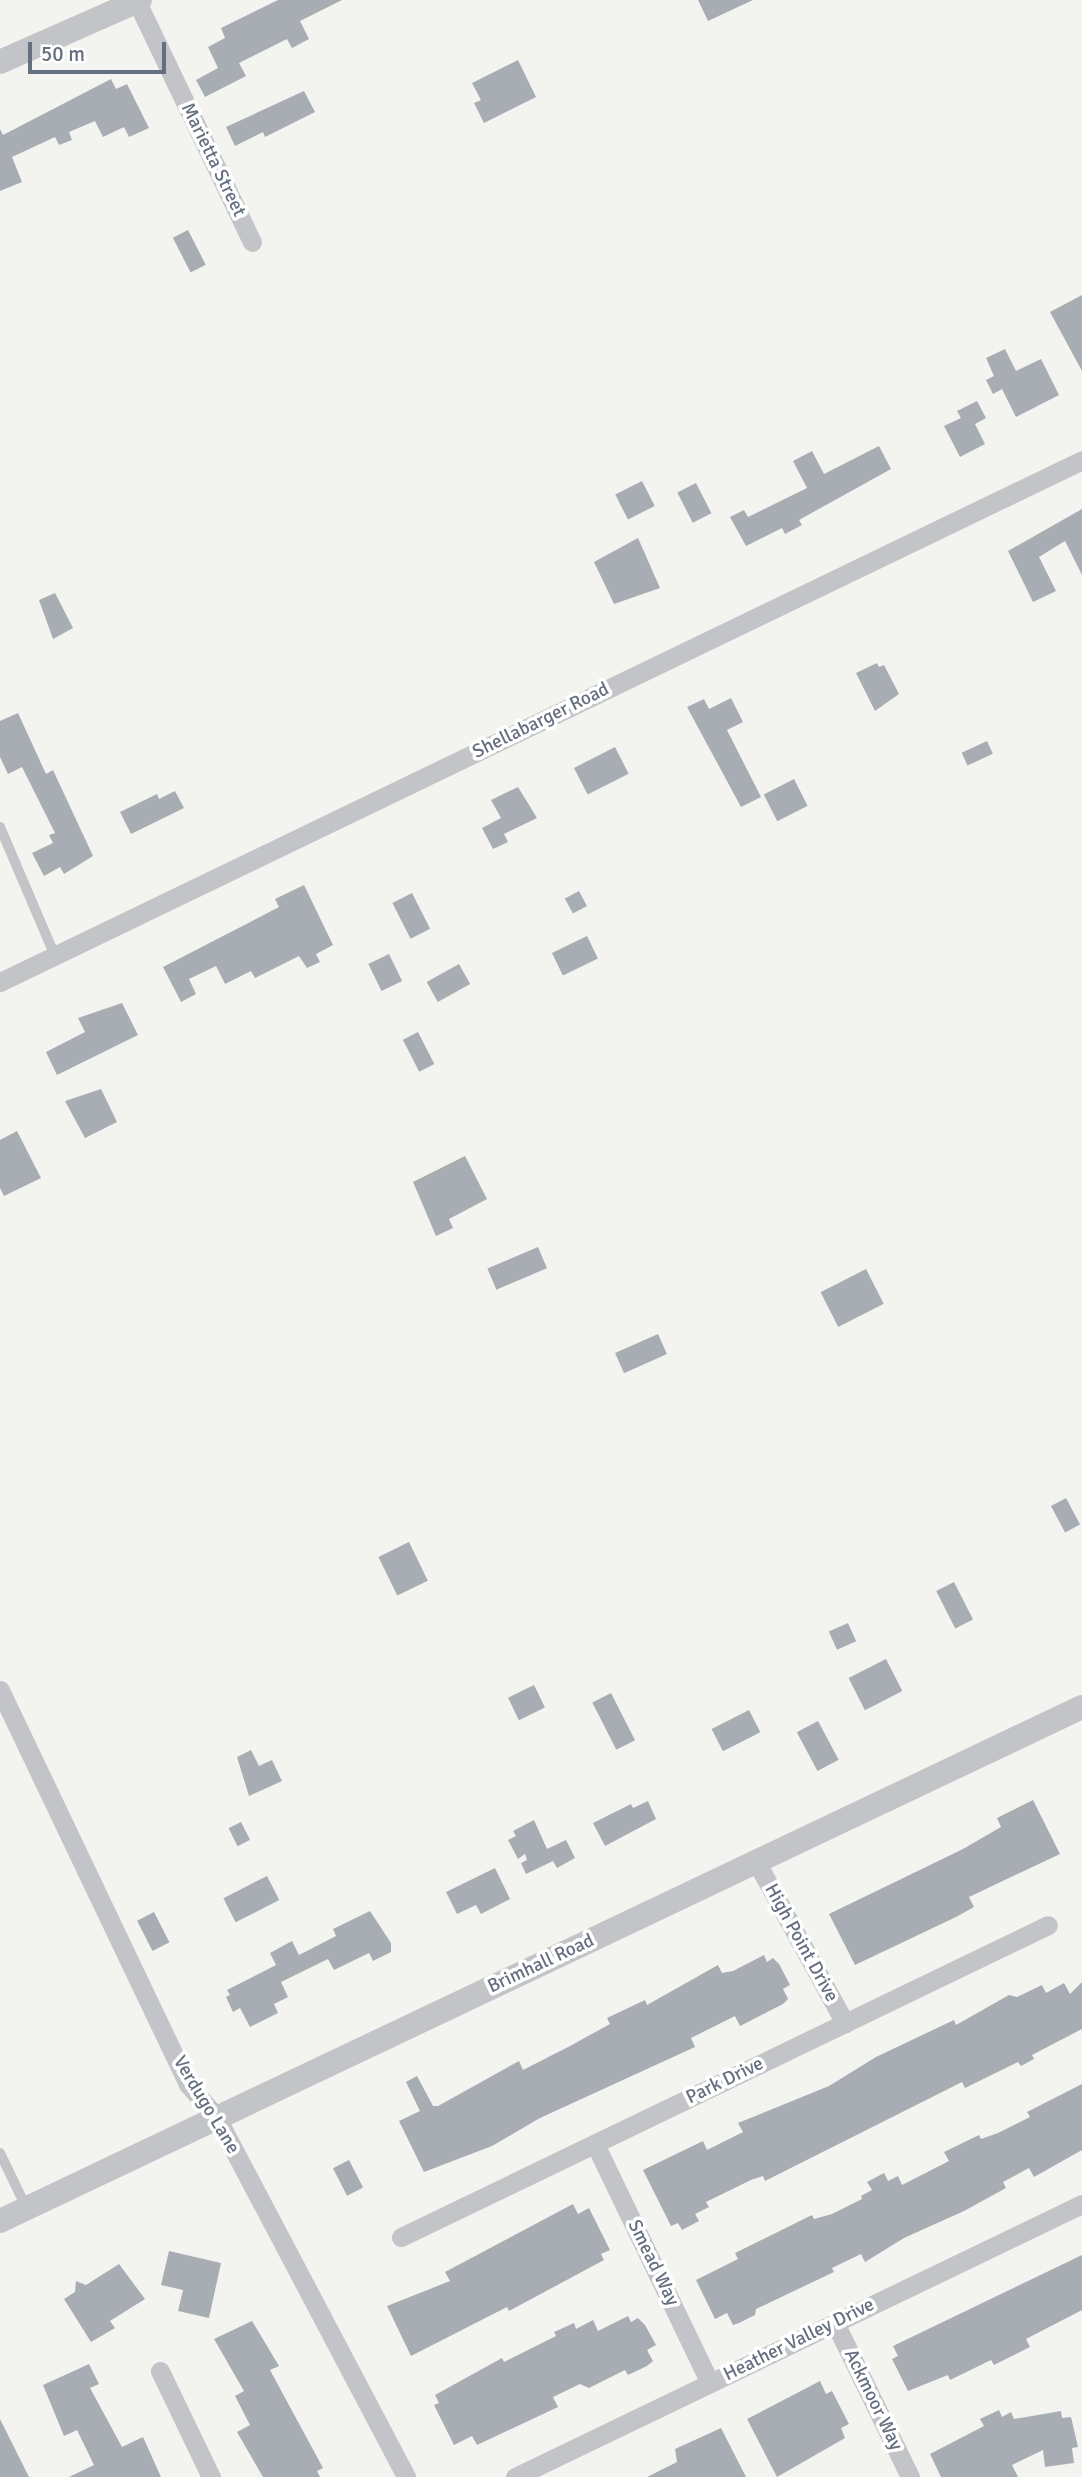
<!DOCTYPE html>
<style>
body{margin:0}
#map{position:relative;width:1082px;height:2477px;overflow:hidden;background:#f3f4f0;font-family:Signika,sans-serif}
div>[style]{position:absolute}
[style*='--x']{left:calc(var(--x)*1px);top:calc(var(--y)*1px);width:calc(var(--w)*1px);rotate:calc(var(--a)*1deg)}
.building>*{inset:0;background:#a8adb4;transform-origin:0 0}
.service>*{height:10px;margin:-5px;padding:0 5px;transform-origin:5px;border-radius:5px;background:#c2c4c8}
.minor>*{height:19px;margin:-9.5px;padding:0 9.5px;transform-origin:9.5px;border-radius:9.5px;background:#c2c4c8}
.tertiary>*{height:24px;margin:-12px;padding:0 12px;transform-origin:12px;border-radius:12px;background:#c2c4c8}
span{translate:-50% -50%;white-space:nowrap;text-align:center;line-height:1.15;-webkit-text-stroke:7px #fff;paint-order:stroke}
.street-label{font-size:19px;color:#656f7f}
.scale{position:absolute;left:28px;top:42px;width:138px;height:32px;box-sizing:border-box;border:4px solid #656f7f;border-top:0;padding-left:9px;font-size:21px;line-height:24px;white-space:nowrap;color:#656f7f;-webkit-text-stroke:5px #fff;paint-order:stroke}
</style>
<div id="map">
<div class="building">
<div style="clip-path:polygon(278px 0,342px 0,300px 21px,309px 39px,292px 48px,287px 39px,239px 63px,246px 76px,205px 97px,196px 80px,218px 68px,208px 47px,225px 38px,221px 28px)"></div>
<div style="clip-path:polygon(698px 0,753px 0,708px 21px)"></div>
<div style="clip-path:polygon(518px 60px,536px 97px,484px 123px,474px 103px,481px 100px,472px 83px)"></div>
<div style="clip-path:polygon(111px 79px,116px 89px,127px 84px,149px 128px,129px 137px,124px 127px,103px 137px,95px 121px,69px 132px,72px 140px,59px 145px,55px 137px,12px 157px,22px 182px,0 191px,0 129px,3px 135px)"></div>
<div style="clip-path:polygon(304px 91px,315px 112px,265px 137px,263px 132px,235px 146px,226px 127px)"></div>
<div style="left:188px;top:230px;width:39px;height:17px;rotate:63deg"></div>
<div style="clip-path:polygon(1082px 295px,1082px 371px,1050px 312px)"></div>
<div style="clip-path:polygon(1005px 349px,1016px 371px,1041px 359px,1059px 395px,1016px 417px,1002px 389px,993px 394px,986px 380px,994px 376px,986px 358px)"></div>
<div style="clip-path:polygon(977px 401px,986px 418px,975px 424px,985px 444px,960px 457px,944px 426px,961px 418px,957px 411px)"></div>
<div style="clip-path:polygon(879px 446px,891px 469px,799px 520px,802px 525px,785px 534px,782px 528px,746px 546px,730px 517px,744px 510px,748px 517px,807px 488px,793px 461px,812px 451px,824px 474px)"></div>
<div style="left:642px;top:481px;width:28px;height:30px;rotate:63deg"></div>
<div style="left:696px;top:483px;width:34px;height:21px;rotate:63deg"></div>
<div style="clip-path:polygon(1082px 509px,1082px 575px,1065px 541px,1039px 557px,1056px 591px,1033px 602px,1008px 551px)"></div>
<div style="clip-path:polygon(638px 538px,660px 588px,614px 604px,594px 562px)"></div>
<div style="clip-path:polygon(55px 593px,73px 628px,53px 639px,39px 600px)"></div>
<div style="clip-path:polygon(877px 663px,879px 667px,884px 665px,899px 694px,875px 711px,856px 673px)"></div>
<div style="clip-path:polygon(731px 698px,743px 722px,727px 730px,761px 797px,741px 807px,687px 707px,704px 699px,709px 709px)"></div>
<div style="clip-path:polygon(18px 713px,46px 774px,53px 770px,93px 856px,64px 874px,60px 867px,44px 876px,32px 853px,53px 843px,49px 835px,55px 833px,22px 767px,8px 774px,0 757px,0 721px)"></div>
<div style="left:987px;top:741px;width:14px;height:28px;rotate:65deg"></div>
<div style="left:615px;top:747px;width:30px;height:46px;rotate:63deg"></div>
<div style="left:794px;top:779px;width:30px;height:34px;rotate:63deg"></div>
<div style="clip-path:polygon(518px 787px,537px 818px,504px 834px,508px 842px,493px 849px,482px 828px,501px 818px,491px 800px)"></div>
<div style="clip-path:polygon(175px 791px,184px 808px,131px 834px,120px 812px,157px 794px,159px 799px)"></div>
<div style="clip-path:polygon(304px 885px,333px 945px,316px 954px,320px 962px,307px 968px,299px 956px,255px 978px,251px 971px,225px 984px,216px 966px,189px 979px,196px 994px,181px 1002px,163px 967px,279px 907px,275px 899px)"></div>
<div style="left:579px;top:891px;width:17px;height:16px;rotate:62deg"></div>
<div style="left:412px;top:893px;width:40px;height:22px;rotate:63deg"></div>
<div style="left:587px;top:936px;width:25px;height:39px;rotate:64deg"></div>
<div style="left:389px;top:954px;width:30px;height:23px;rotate:64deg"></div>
<div style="left:459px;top:964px;width:23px;height:37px;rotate:61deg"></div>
<div style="clip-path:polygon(122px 1003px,138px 1035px,57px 1075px,46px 1052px,85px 1032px,78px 1018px)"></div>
<div style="left:418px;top:1032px;width:36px;height:17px;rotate:63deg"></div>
<div style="clip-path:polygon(101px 1089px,117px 1122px,85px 1138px,65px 1101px)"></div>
<div style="clip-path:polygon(17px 1131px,41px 1178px,4px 1196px,0 1188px,0 1140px)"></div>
<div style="clip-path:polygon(465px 1156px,487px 1199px,449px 1219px,453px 1228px,436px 1236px,413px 1182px)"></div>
<div style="left:538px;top:1247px;width:23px;height:55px;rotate:67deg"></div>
<div style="left:866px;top:1269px;width:39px;height:51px;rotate:63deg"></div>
<div style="left:658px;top:1334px;width:22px;height:47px;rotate:66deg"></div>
<div style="left:1066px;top:1498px;width:30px;height:17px;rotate:62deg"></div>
<div style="left:409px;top:1542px;width:43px;height:34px;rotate:64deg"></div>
<div style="left:954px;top:1582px;width:42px;height:20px;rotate:63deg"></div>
<div style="left:848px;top:1623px;width:20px;height:21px;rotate:66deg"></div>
<div style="left:886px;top:1659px;width:36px;height:42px;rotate:63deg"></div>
<div style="left:534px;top:1685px;width:25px;height:29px;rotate:64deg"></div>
<div style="left:611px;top:1693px;width:53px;height:21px;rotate:63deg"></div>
<div style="left:749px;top:1710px;width:25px;height:42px;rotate:63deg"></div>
<div style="left:818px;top:1721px;width:44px;height:24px;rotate:62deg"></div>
<div style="clip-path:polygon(251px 1750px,259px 1766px,272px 1760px,282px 1781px,249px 1796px,237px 1757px)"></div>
<div style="clip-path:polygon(1033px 1800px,1060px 1854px,969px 1897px,974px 1907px,956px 1917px,855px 1965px,829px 1914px,963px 1849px,1001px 1827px,997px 1818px)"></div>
<div style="clip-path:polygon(648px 1801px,656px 1819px,605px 1846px,593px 1823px,631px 1804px,633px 1808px)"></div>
<div style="clip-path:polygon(534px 1820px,547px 1849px,566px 1840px,575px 1858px,557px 1868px,553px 1861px,526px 1874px,521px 1863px,527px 1860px,525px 1854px,518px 1859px,508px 1840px,516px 1836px,513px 1831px)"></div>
<div style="left:241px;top:1822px;width:20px;height:14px;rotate:63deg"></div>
<div style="clip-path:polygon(495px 1868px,510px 1899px,481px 1914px,476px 1905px,457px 1914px,446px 1892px)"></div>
<div style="left:267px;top:1876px;width:27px;height:49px;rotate:63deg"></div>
<div style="clip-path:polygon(370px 1911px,391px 1943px,391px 1952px,373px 1961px,369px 1953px,334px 1970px,328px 1959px,281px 1982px,288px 1997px,274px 2004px,278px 2013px,250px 2027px,240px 2008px,233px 2012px,226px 1997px,230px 1995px,227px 1990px,276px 1965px,270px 1953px,292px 1941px,299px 1955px,336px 1936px,333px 1929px)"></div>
<div style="left:154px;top:1912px;width:34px;height:19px;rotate:63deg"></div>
<div style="clip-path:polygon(764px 1955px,767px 1962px,773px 1958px,779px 1964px,790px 1985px,783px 1989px,788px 1999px,783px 2004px,740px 2026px,735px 2016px,691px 2038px,695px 2047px,540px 2118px,492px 2146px,424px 2172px,399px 2121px,420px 2111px,406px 2082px,417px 2076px,433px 2106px,438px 2106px,519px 2061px,523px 2070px,570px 2046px,610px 2024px,607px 2018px,645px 2000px,647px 2005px,718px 1965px,722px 1973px,733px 1971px)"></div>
<div style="clip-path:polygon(1082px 1982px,1082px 2029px,1032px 2055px,1034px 2059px,1021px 2066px,1018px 2062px,965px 2088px,962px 2082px,765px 2181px,763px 2176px,751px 2180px,706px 2202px,709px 2207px,695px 2214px,699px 2221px,682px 2230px,678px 2223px,671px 2226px,643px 2170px,703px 2141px,707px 2150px,743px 2132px,738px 2123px,829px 2086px,876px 2057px,954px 2020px,956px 2025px,1009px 1995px,1017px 1997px,1042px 1985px,1046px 1993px,1064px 1983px,1070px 1994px)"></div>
<div style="clip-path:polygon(1082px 2084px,1082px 2150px,1034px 2177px,1029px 2168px,1003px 2182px,1006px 2188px,964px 2211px,904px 2238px,865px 2262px,861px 2254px,832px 2268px,834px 2272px,756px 2309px,755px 2315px,739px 2323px,733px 2325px,727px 2313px,715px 2319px,696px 2280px,738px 2259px,735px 2253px,812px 2215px,814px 2219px,832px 2214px,862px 2199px,861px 2196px,872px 2190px,867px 2182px,884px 2173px,888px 2181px,898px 2176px,902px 2185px,949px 2161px,944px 2152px,979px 2135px,981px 2139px,998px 2133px,1030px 2117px,1027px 2112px)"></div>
<div style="left:349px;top:2160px;width:31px;height:18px;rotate:63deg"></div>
<div style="clip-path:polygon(573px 2204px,578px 2214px,589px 2208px,610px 2250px,601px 2254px,604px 2260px,509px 2311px,507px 2307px,411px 2356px,387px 2306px,450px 2281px,445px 2272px)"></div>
<div style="clip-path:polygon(169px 2251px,221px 2263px,209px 2318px,178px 2311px,183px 2290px,161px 2285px)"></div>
<div style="clip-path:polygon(1082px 2255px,1082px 2310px,1026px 2339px,1030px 2347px,994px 2365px,991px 2360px,950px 2380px,948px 2375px,908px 2391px,892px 2359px,898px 2356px,893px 2346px)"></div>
<div style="clip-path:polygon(119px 2264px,145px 2299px,110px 2321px,115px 2328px,91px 2342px,64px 2299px,75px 2292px,76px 2281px,86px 2285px)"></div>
<div style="clip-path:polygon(628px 2316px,631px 2322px,638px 2318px,645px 2325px,656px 2345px,647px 2350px,653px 2361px,647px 2366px,628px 2375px,625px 2370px,589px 2388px,580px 2384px,553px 2397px,558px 2407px,477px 2445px,472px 2436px,454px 2445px,434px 2405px,439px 2403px,435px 2395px,502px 2358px,504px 2362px,556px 2336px,554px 2332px,574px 2323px,576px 2329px,593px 2320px,598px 2331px)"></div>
<div style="clip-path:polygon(252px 2321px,279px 2366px,270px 2370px,323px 2468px,317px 2471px,320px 2477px,263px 2477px,237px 2432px,250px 2425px,235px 2396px,244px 2391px,214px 2339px)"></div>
<div style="clip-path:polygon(89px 2364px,99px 2384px,90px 2388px,122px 2447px,143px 2437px,161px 2477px,69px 2477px,94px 2465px,77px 2430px,64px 2436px,43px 2385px)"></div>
<div style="clip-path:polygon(820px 2381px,826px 2394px,832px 2391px,849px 2424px,841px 2428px,845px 2438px,777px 2477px,747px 2419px)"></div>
<div style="clip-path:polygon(999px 2410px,1002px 2417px,1011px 2412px,1014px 2419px,1061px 2411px,1062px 2418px,1071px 2417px,1078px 2447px,1072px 2448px,1074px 2463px,1045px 2467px,1043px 2450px,1012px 2465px,1018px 2477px,941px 2477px,930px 2454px,984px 2426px,980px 2419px)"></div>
<div style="clip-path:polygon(0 2419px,29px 2477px,0 2477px)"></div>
<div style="clip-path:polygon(721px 2428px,746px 2477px,647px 2477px,677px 2462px,675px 2449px)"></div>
</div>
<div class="service">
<div style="--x:0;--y:827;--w:140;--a:66.9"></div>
<div style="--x:0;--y:2153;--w:60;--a:64.3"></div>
</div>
<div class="minor">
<div style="--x:137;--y:2;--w:266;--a:64.4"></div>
<div style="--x:0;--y:982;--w:1201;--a:-25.75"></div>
<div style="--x:0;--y:1690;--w:437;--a:64.5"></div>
<div style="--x:188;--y:2084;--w:45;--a:49.5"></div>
<div style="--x:217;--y:2118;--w:406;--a:62.2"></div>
<div style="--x:757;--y:1863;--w:183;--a:61.2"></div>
<div style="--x:595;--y:2144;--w:265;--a:64.3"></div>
<div style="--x:401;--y:2237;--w:718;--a:-25.74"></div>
<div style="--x:835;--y:2323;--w:171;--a:64"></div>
<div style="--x:160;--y:2371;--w:118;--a:64.3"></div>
<div style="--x:515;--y:2477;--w:629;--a:-25.71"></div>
</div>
<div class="tertiary">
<div style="--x:0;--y:62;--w:153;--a:-23.9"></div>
<div style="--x:0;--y:2221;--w:1198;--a:-25.41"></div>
</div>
<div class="street-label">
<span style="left:213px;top:160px;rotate:64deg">Marietta Street</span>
<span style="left:541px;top:721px;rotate:-26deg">Shellabarger Road</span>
<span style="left:801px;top:1943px;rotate:61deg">High Point Drive</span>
<span style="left:541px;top:1964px;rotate:-25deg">Brimhall Road</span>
<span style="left:725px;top:2081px;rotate:-26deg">Park Drive</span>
<span style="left:206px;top:2105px;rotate:59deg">Verdugo Lane</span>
<span style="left:653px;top:2263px;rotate:64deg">Smead Way</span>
<span style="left:799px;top:2340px;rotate:-26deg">Heather Valley Drive</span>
<span style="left:873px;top:2400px;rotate:64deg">Ackmoor Way</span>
</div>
<div class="scale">50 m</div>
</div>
